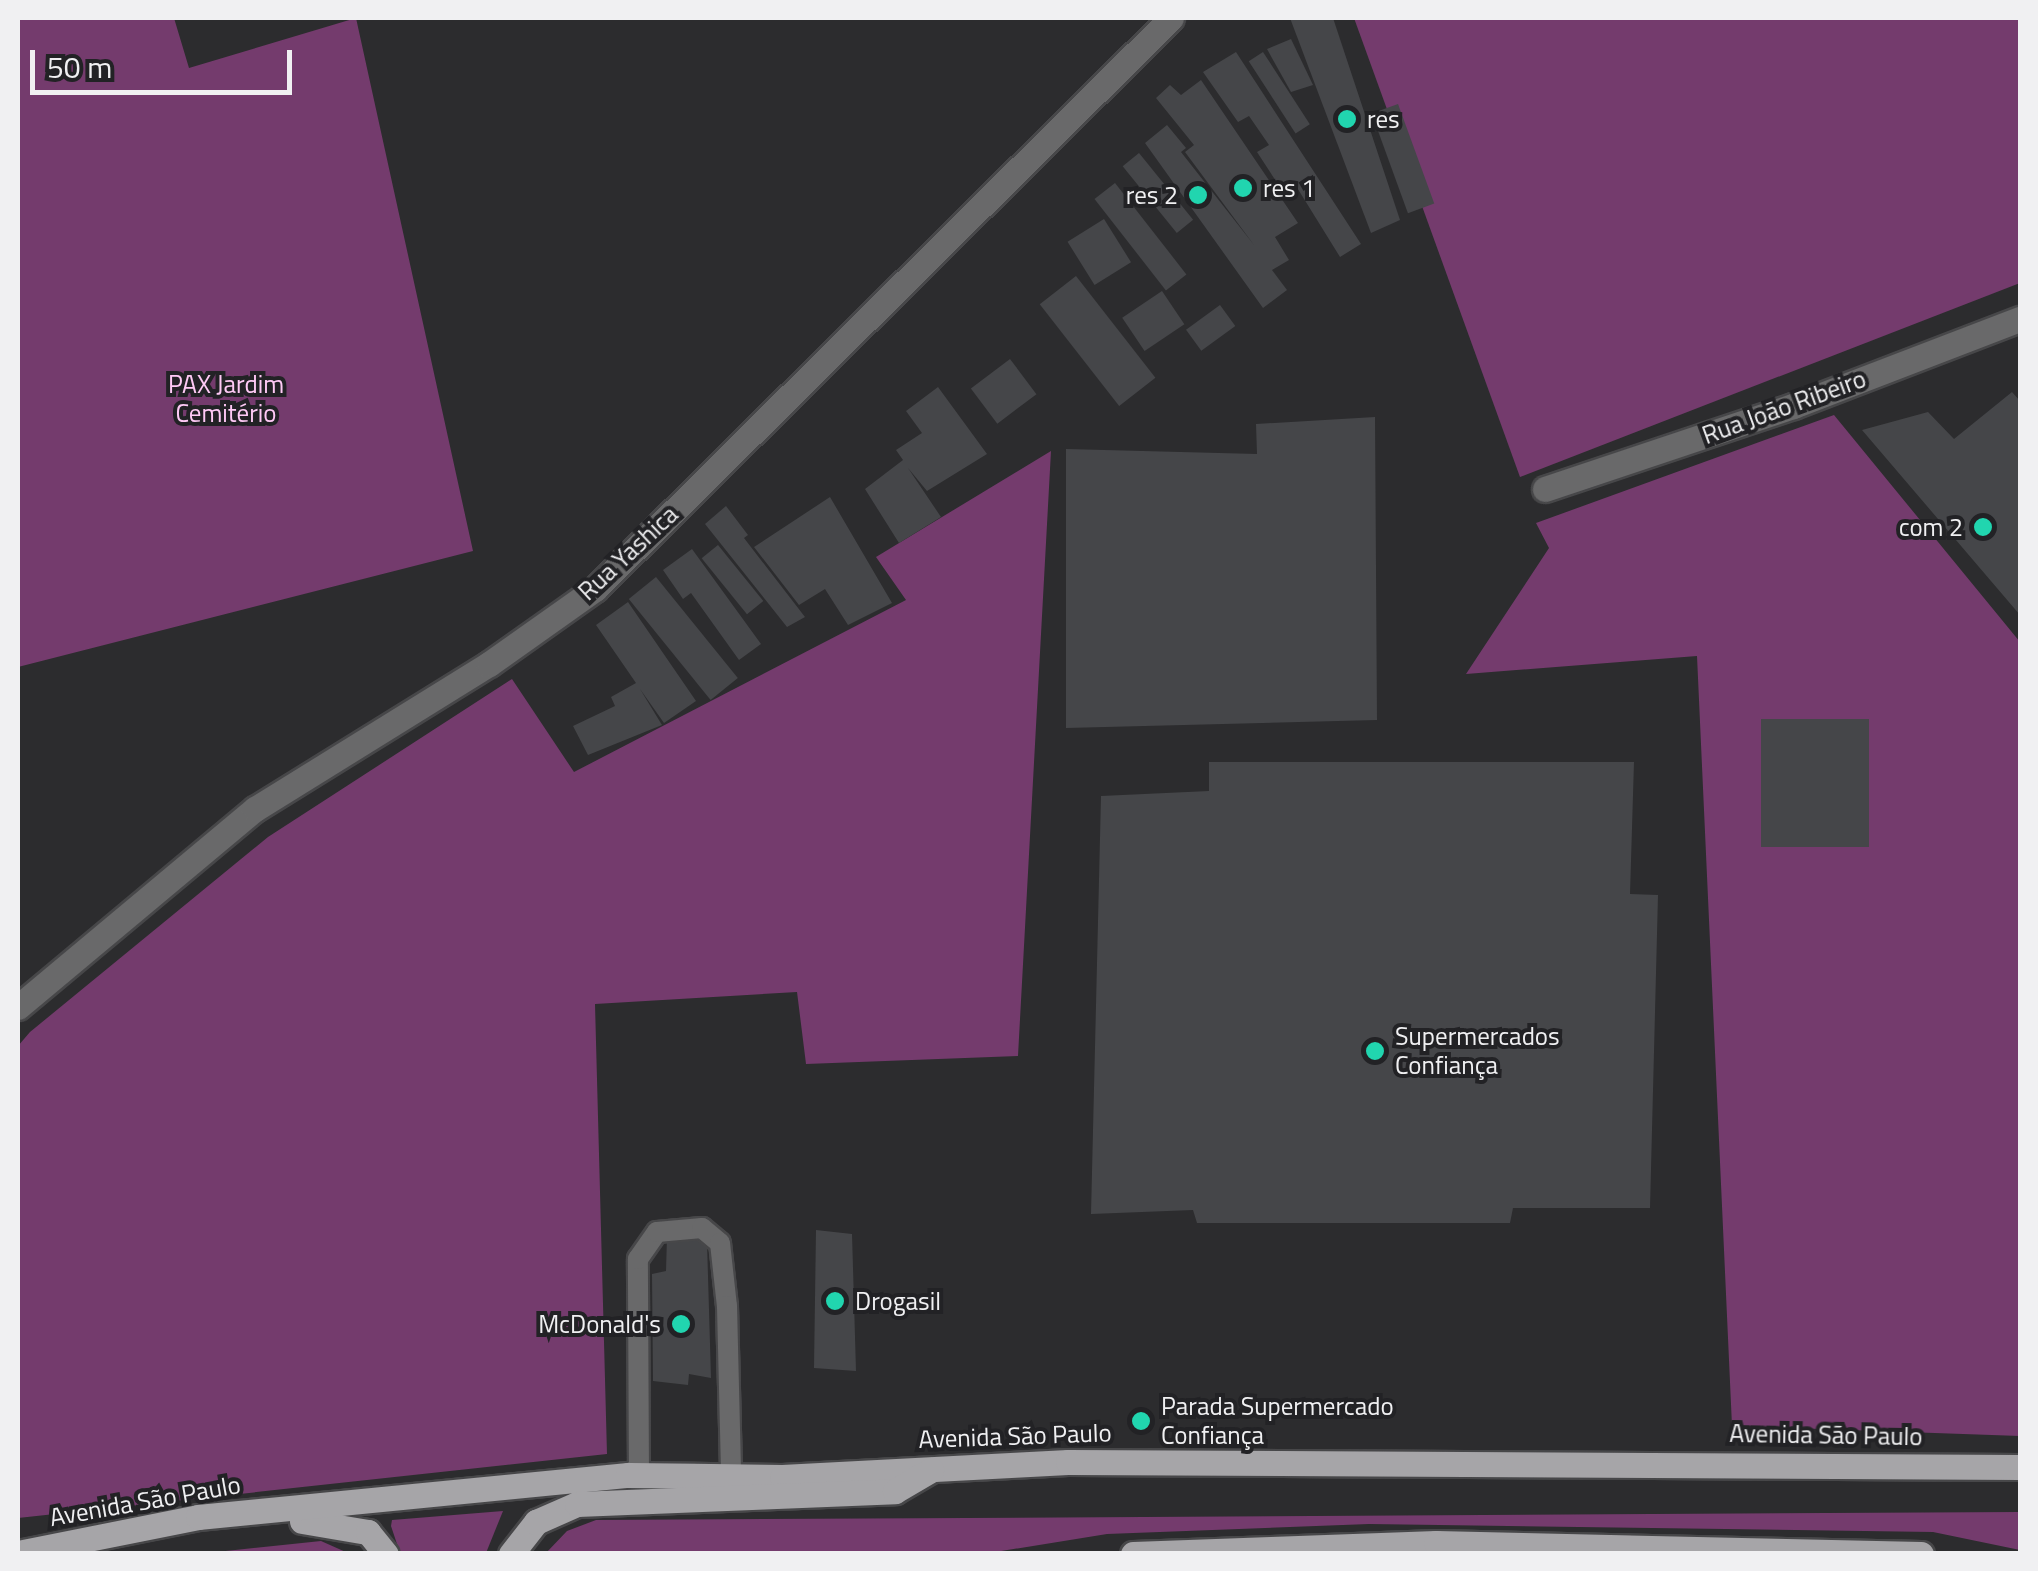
<!DOCTYPE html>
<meta charset="utf-8">
<style>
body{margin:0}
#map{position:relative;width:2038px;height:1571px;overflow:hidden;background:#2c2c2e;font-family:"Titillium Web",sans-serif}
div>[style]{position:absolute}
[style*='--x']{left:calc(var(--x)*1px);top:calc(var(--y)*1px);width:calc(var(--w)*1px);rotate:calc(var(--a)*1deg)}
.green>*{inset:0;background:#743b6d}
.building>*{inset:0;background:#454649;transform-origin:0 0}
.roads{filter:drop-shadow(2px 0 #474749) drop-shadow(-2px 0 #474749) drop-shadow(0 2px #474749) drop-shadow(0 -2px #474749)}
.lane>*{height:20px;margin:-10px;padding:0 10px;transform-origin:10px;border-radius:10px;background:#69696a}
.street>*{height:25px;margin:-12.5px;padding:0 12.5px;transform-origin:12.5px;border-radius:12.5px;background:#69696a}
.primary>*{height:25px;margin:-12.5px;padding:0 12.5px;transform-origin:12.5px;border-radius:12.5px;background:#a6a5a8}
.dots>*{width:28px;height:28px;translate:-50% -50%;box-sizing:border-box;border:5px solid #222225;border-radius:50%}
span{translate:-50% -50%;white-space:nowrap;text-align:center;line-height:1.15;-webkit-text-stroke:8px #222225;paint-order:stroke}
.poi-label{font-size:25px;color:#f0f0f2}
.left{translate:0 -50%;text-align:left}
.right{translate:-100% -50%;text-align:right}
.park-label{font-size:25px;color:#ffcaf6}
.street-label{font-size:25px;color:#f0f0f2}
.frame{position:absolute;inset:0;border:20px solid #f0f0f2;pointer-events:none}
.scale{position:absolute;left:30px;top:50px;width:262px;height:45px;box-sizing:border-box;border:5px solid #f0f0f2;border-top:0;padding-left:12px;font-size:30px;line-height:35px;white-space:nowrap;color:#f0f0f2;-webkit-text-stroke:8px #222225;paint-order:stroke}
</style>
<div id="map">
<div class="green">
<div style="clip-path:polygon(18px 18px,174px 18px,189px 68px,356px 18px,473px 551px,18px 667px)"></div>
<div style="clip-path:polygon(1354px 18px,2020px 18px,2020px 283px,1520px 477px)"></div>
<div style="clip-path:polygon(1834px 415px,2020px 642px,2020px 1436px,1732px 1426px,1697px 656px,1466px 674px,1549px 548px,1536px 523px)"></div>
<div style="clip-path:polygon(1051px 451px,1018px 1056px,806px 1064px,797px 992px,595px 1004px,607px 1454px,18px 1518px,18px 1046px,30px 1032px,268px 837px,512px 679px,574px 772px,906px 600px,876px 557px)"></div>
<div style="clip-path:polygon(503px 1511px,486px 1553px,400px 1553px,391px 1526px,392px 1520px)"></div>
<div style="clip-path:polygon(2020px 1512px,2020px 1550px,1933px 1532px,1369px 1524px,1107px 1534px,983px 1554px,546px 1553px,567px 1531px,596px 1520px)"></div>
<div style="clip-path:polygon(321px 1541px,348px 1553px,207px 1553px)"></div>
</div>
<div class="building">
<div style="clip-path:polygon(1290px 18px,1333px 18px,1400px 220px,1371px 233px)"></div>
<div style="clip-path:polygon(1291px 39px,1313px 85px,1291px 92px,1267px 49px)"></div>
<div style="clip-path:polygon(1236px 52px,1361px 244px,1340px 257px,1296px 186px,1283px 192px,1257px 152px,1269px 145px,1249px 116px,1238px 122px,1203px 72px)"></div>
<div style="left:1263px;top:52px;width:86px;height:17px;rotate:57deg"></div>
<div style="clip-path:polygon(1201px 80px,1298px 223px,1275px 237px,1289px 260px,1272px 270px,1287px 290px,1263px 308px,1145px 143px,1167px 125px,1186px 148px,1181px 152px,1254px 245px,1185px 152px,1194px 145px,1156px 98px,1170px 85px,1181px 95px)"></div>
<div style="left:1398px;top:104px;width:106px;height:28px;rotate:70deg"></div>
<div style="left:1139px;top:153px;width:86px;height:21px;rotate:51deg"></div>
<div style="left:1115px;top:183px;width:116px;height:26px;rotate:52deg"></div>
<div style="left:1104px;top:219px;width:51px;height:43px;rotate:58deg"></div>
<div style="left:1076px;top:276px;width:129px;height:46px;rotate:52deg"></div>
<div style="left:1162px;top:291px;width:40px;height:48px;rotate:56deg"></div>
<div style="left:1220px;top:305px;width:26px;height:42px;rotate:54deg"></div>
<div style="left:1010px;top:359px;width:44px;height:49px;rotate:53deg"></div>
<div style="clip-path:polygon(938px 387px,987px 454px,927px 491px,908px 468px,941px 517px,899px 543px,865px 489px,903px 460px,896px 450px,922px 433px,906px 411px)"></div>
<div style="clip-path:polygon(2012px 392px,2020px 401px,2020px 615px,1862px 430px,1928px 412px,1954px 439px)"></div>
<div style="clip-path:polygon(1375px 417px,1377px 720px,1066px 728px,1066px 449px,1257px 454px,1256px 424px)"></div>
<div style="clip-path:polygon(830px 497px,892px 603px,848px 625px,825px 589px,799px 605px,754px 547px)"></div>
<div style="clip-path:polygon(726px 506px,748px 535px,744px 538px,805px 617px,787px 627px,705px 524px)"></div>
<div style="left:718px;top:545px;width:72px;height:21px;rotate:51deg"></div>
<div style="clip-path:polygon(692px 549px,761px 644px,739px 660px,691px 593px,683px 599px,663px 570px)"></div>
<div style="left:656px;top:577px;width:130px;height:35px;rotate:51deg"></div>
<div style="clip-path:polygon(628px 602px,696px 701px,664px 723px,640px 689px,662px 725px,588px 755px,573px 726px,615px 706px,611px 697px,636px 683px,596px 625px)"></div>
<div style="left:1761px;top:719px;width:108px;height:128px"></div>
<div style="clip-path:polygon(1209px 762px,1634px 762px,1630px 894px,1658px 895px,1650px 1208px,1513px 1208px,1510px 1223px,1197px 1223px,1193px 1210px,1091px 1214px,1101px 796px,1209px 791px)"></div>
<div style="clip-path:polygon(816px 1230px,852px 1234px,856px 1371px,814px 1368px)"></div>
<div style="clip-path:polygon(667px 1236px,707px 1242px,711px 1378px,689px 1374px,688px 1385px,653px 1381px,652px 1274px,666px 1271px)"></div>
</div>
<div class="roads">
<div class="lane">
<div style="--x:639;--y:1476;--w:217;--a:-90.3"></div>
<div style="--x:638;--y:1259;--w:33;--a:-55"></div>
<div style="--x:657;--y:1232;--w:45;--a:-5.1"></div>
<div style="--x:702;--y:1228;--w:23;--a:40"></div>
<div style="--x:720;--y:1243;--w:63;--a:83.7"></div>
<div style="--x:727;--y:1306;--w:168;--a:88.6"></div>
</div>
<div class="street">
<div style="--x:1545;--y:489;--w:262;--a:-18.5"></div>
<div style="--x:1793;--y:406;--w:243;--a:-21"></div>
<div style="--x:18;--y:1007;--w:309;--a:-39.9"></div>
<div style="--x:255;--y:809;--w:275;--a:-31.8"></div>
<div style="--x:489;--y:664;--w:130;--a:-35.3"></div>
<div style="--x:595;--y:589;--w:811;--a:-44.75"></div>
</div>
<div class="primary">
<div style="--x:302;--y:1521;--w:67;--a:9.5"></div>
<div style="--x:368;--y:1532;--w:28;--a:51"></div>
<div style="--x:18;--y:1553;--w:184;--a:-11.3"></div>
<div style="--x:198;--y:1517;--w:432;--a:-5.6"></div>
<div style="--x:628;--y:1475;--w:154;--a:0.7"></div>
<div style="--x:782;--y:1477;--w:286;--a:-3"></div>
<div style="--x:1068;--y:1462;--w:952;--a:0.3"></div>
<div style="--x:511;--y:1554;--w:41;--a:-52"></div>
<div style="--x:536;--y:1522;--w:45;--a:-23.7"></div>
<div style="--x:577;--y:1504;--w:318;--a:-2.3"></div>
<div style="--x:895;--y:1491;--w:42;--a:-30.3"></div>
<div style="--x:1133;--y:1554;--w:303;--a:-2.1"></div>
<div style="--x:1436;--y:1543;--w:485;--a:1.3"></div>
</div>
</div>
<div class="dots">
<div style="left:1347px;top:119px;background:#21d5af"></div>
<div style="left:1243px;top:188px;background:#21d5af"></div>
<div style="left:1198px;top:195px;background:#21d5af"></div>
<div style="left:1983px;top:527px;background:#21d5af"></div>
<div style="left:1375px;top:1051px;background:#21d5af"></div>
<div style="left:835px;top:1301px;background:#21d5af"></div>
<div style="left:681px;top:1324px;background:#21d5af"></div>
<div style="left:1141px;top:1421px;background:#21d5af"></div>
</div>
<div class="poi-label">
<span class="left" style="left:1367px;top:119px">res</span>
<span class="left" style="left:1263px;top:188px">res 1</span>
<span class="right" style="left:1178px;top:195px">res 2</span>
<span class="right" style="left:1963px;top:527px">com 2</span>
<span class="left" style="left:1395px;top:1051px">Supermercados<br>Confiança</span>
<span class="left" style="left:855px;top:1301px">Drogasil</span>
<span class="right" style="left:661px;top:1324px">McDonald's</span>
<span class="left" style="left:1161px;top:1421px">Parada Supermercado<br>Confiança</span>
</div>
<div class="park-label">
<span style="left:226px;top:399px">PAX Jardim<br>Cemitério</span>
</div>
<div class="street-label">
<span style="left:1784px;top:407px;rotate:-20deg">Rua Joāo Ribeiro</span>
<span style="left:628px;top:553px;rotate:-43deg">Rua Yashica</span>
<span style="left:1826px;top:1435px;rotate:1deg">Avenida São Paulo</span>
<span style="left:1015px;top:1436px;rotate:-2deg">Avenida São Paulo</span>
<span style="left:145px;top:1501px;rotate:-10deg">Avenida São Paulo</span>
</div>
<div class="frame"></div>
<div class="scale">50 m</div>
</div>
